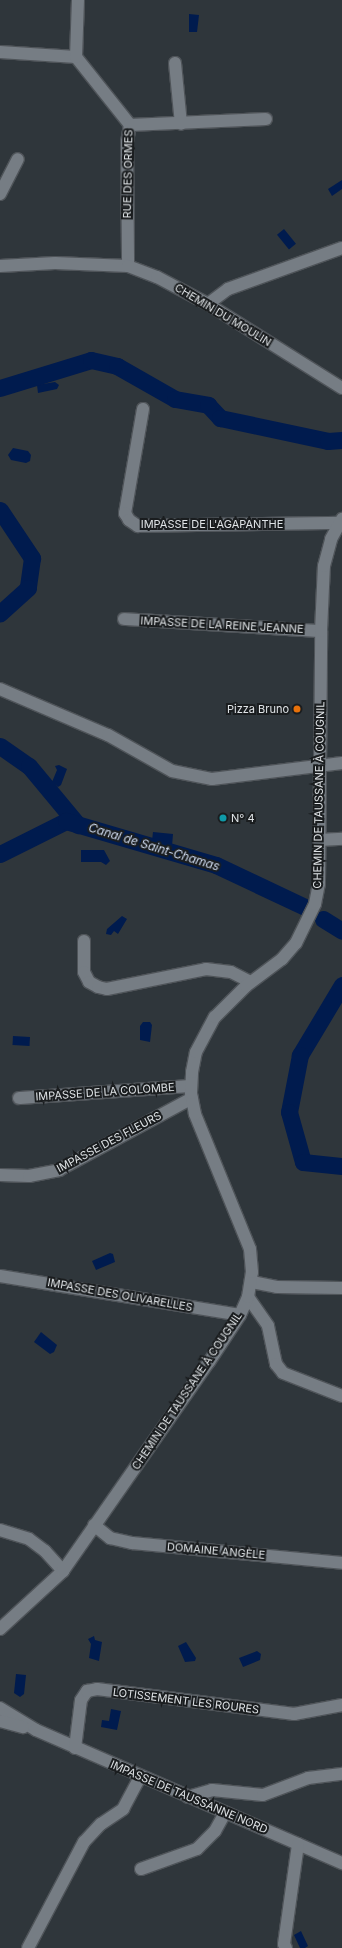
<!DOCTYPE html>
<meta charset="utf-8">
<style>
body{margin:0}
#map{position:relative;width:342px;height:1948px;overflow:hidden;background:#2f363b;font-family:Inter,sans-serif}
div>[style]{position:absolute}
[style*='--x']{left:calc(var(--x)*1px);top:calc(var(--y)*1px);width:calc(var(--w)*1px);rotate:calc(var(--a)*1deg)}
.water>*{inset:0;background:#001b4e;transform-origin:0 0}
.canal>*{height:17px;margin:-8.5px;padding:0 8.5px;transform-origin:8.5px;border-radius:8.5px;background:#001b4e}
.roads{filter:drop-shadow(1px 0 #4f5459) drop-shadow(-1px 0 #4f5459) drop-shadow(0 1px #4f5459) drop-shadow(0 -1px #4f5459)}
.minor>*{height:12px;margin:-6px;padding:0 6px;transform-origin:6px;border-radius:6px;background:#767d84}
.dots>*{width:11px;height:11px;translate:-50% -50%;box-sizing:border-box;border:2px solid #1a1d1f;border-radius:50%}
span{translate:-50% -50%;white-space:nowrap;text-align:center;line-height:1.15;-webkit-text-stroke:4px #1a1d1f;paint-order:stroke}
.street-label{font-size:11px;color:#dfe3e6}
.poi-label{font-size:11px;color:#dfe3e6}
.right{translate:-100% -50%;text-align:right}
.left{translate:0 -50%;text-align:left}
.water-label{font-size:12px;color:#d2def3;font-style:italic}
</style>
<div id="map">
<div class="water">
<div style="clip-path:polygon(189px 14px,199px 15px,197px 32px,189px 32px)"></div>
<div style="clip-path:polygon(342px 180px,342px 189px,332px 196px,328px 189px)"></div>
<div style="left:284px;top:229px;width:19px;height:9px;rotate:51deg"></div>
<div style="clip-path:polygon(55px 382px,59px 385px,57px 389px,38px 393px,37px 385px)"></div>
<div style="clip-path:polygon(13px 448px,28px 451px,31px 455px,30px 461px,26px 463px,11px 460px,8px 455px)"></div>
<div style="clip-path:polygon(59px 765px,67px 769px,61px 785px,58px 787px,52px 782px,57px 770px,55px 766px)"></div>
<div style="clip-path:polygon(153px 832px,173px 834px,172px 846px,152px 841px)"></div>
<div style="clip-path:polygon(81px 850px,104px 850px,110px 861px,106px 865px,101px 862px,81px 862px)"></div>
<div style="clip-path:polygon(122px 916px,127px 919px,118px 934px,114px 931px,111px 935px,106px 934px,107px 929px)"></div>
<div style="clip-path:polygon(143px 1022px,150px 1022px,152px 1025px,150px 1042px,140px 1040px,140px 1026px)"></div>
<div style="left:13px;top:1036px;width:17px;height:9px;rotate:3deg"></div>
<div style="clip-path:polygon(110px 1253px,113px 1254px,115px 1262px,96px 1270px,92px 1261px)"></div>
<div style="clip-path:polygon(41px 1332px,57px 1345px,54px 1352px,50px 1354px,34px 1342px)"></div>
<div style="clip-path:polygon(94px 1636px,95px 1640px,102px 1642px,99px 1661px,89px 1658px,91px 1644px,88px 1639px)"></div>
<div style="clip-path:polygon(186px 1642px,196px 1658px,195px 1661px,185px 1662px,178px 1646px)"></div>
<div style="clip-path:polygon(257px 1651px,261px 1654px,260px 1660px,243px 1667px,239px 1658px)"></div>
<div style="clip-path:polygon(16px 1674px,26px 1675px,24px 1694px,20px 1697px,14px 1693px)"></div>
<div style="clip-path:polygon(111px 1709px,121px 1711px,117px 1730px,101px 1727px,102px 1720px,109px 1721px)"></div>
<div style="clip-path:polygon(301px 1931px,308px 1946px,305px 1948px,300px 1948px,294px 1935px)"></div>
</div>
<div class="canal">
<div style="--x:0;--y:388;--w:95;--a:-17.1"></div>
<div style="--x:91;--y:360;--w:27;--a:13"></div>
<div style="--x:117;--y:366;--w:67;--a:29.6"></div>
<div style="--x:175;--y:399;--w:34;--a:10"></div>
<div style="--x:208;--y:405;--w:18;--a:47"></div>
<div style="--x:220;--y:418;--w:110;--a:12"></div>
<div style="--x:328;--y:441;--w:14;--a:-4"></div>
<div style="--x:0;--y:510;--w:58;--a:56.3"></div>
<div style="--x:32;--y:558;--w:30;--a:98"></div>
<div style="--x:28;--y:588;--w:38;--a:138"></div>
<div style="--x:0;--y:746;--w:35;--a:35"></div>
<div style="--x:29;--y:766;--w:77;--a:50.3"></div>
<div style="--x:0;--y:854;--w:74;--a:-26.6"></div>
<div style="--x:66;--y:821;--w:156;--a:16.3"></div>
<div style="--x:216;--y:865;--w:101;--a:25.3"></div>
<div style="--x:323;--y:919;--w:22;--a:32"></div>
<div style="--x:342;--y:985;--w:82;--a:121"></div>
<div style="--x:300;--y:1055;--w:58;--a:100.9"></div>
<div style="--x:289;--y:1112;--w:52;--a:74.4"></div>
<div style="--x:303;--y:1162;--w:39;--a:6"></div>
</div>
<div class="roads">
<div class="minor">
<div style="--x:0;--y:52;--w:76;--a:3.8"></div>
<div style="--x:76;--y:57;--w:87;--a:51.5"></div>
<div style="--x:130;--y:125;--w:17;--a:100"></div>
<div style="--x:127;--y:142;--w:124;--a:89.5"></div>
<div style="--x:76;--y:57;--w:57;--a:-88"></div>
<div style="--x:175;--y:63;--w:61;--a:84.4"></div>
<div style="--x:130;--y:125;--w:136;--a:-2.5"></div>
<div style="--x:0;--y:194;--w:39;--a:-63"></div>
<div style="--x:0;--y:266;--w:55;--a:-3.1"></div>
<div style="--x:55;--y:263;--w:73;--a:2.4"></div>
<div style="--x:128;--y:266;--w:31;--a:21"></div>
<div style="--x:157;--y:277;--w:58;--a:27.9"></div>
<div style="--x:208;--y:304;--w:158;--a:32.1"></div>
<div style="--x:208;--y:304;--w:25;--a:-37"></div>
<div style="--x:228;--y:289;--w:121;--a:-19.8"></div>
<div style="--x:143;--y:409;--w:106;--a:99.8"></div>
<div style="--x:125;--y:513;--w:8;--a:60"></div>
<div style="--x:129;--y:520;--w:11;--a:34"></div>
<div style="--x:138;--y:526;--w:200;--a:-0.9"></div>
<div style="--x:124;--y:619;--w:197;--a:3.5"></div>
<div style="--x:0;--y:689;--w:117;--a:23.1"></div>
<div style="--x:108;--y:735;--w:73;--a:29.4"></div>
<div style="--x:172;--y:771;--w:41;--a:11.3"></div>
<div style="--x:212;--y:779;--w:131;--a:-7"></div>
<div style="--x:320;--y:840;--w:22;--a:-3"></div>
<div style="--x:84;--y:941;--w:31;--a:90"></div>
<div style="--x:84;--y:972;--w:11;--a:63"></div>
<div style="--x:89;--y:982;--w:10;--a:29"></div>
<div style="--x:98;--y:987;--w:9;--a:13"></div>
<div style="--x:107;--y:989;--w:101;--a:-11.4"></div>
<div style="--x:206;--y:969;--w:25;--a:7"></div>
<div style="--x:231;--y:972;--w:22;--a:27"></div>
<div style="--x:19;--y:1098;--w:172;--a:-4"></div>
<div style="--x:0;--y:1175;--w:29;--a:2"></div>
<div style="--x:29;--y:1176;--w:31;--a:-11"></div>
<div style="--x:59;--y:1170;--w:151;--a:-28.4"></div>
<div style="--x:0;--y:1276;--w:243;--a:9.2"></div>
<div style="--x:252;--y:1282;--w:25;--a:11"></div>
<div style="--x:277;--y:1287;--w:65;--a:0.9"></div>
<div style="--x:248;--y:1297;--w:35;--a:55"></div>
<div style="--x:268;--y:1326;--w:39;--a:78"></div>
<div style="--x:276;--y:1364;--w:11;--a:52"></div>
<div style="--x:283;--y:1373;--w:63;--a:21.3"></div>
<div style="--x:94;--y:1525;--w:21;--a:39"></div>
<div style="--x:110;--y:1538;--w:23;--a:13"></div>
<div style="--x:132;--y:1543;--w:211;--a:5.4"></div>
<div style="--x:0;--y:1530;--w:30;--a:17"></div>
<div style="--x:29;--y:1539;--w:20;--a:37"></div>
<div style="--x:45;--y:1551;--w:27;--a:48"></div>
<div style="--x:0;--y:1629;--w:86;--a:-42.6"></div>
<div style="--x:63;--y:1571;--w:255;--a:-55.1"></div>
<div style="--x:209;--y:1362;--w:56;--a:-56.6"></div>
<div style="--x:240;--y:1315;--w:20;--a:-66"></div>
<div style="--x:248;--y:1297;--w:25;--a:-81"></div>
<div style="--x:252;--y:1272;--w:23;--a:-95"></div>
<div style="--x:250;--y:1249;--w:146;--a:-112.2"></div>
<div style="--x:195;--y:1114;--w:21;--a:-101"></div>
<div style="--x:191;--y:1093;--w:21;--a:-87"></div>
<div style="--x:192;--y:1072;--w:20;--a:-79"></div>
<div style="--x:196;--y:1052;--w:40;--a:-62"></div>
<div style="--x:215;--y:1017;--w:44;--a:-45"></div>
<div style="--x:246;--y:986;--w:45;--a:-36.9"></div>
<div style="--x:282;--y:959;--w:21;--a:-49"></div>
<div style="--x:296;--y:943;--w:43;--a:-64"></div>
<div style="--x:315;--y:904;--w:20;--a:-79"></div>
<div style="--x:319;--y:884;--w:253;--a:-89.5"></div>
<div style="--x:321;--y:631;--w:65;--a:-87.4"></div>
<div style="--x:324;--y:566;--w:28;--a:-75"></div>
<div style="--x:331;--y:539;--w:23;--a:-61"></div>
<div style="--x:0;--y:1708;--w:42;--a:31.4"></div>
<div style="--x:36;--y:1730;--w:334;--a:23.5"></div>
<div style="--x:0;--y:1721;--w:24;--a:15"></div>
<div style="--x:75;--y:1748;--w:48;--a:-82.9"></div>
<div style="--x:81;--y:1700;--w:11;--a:-56"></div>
<div style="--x:87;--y:1691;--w:10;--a:-11"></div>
<div style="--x:97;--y:1689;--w:199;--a:7.2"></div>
<div style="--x:294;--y:1714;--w:49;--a:-10.6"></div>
<div style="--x:188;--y:1797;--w:25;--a:-16"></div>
<div style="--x:212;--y:1790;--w:51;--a:5.6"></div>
<div style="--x:263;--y:1795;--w:48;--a:-20.7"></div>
<div style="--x:308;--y:1778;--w:34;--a:-7"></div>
<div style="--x:141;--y:1869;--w:59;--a:-19.7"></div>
<div style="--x:197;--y:1849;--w:25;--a:-45"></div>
<div style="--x:215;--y:1831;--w:21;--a:-61"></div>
<div style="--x:28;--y:1948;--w:120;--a:-62.2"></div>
<div style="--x:84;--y:1842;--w:25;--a:-47"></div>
<div style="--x:101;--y:1824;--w:27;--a:-34"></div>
<div style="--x:123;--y:1809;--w:36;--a:-62"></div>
<div style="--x:286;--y:1948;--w:4;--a:-117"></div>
<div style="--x:284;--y:1944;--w:101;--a:-82"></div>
</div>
</div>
<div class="dots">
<div style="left:297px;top:709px;background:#e8710a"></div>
<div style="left:223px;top:818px;background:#0f9aa8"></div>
</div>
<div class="street-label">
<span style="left:128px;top:174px;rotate:-89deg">RUE DES ORMES</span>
<span style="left:223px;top:315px;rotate:31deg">CHEMIN DU MOULIN</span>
<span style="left:212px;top:524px">IMPASSE DE L'AGAPANTHE</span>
<span style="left:222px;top:625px;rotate:3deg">IMPASSE DE LA REINE JEANNE</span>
<span style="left:319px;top:795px;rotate:-89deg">CHEMIN DE TAUSSANE À COUGNIL</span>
<span style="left:105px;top:1092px;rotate:-4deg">IMPASSE DE LA COLOMBE</span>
<span style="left:109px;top:1142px;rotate:-28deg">IMPASSE DES FLEURS</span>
<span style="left:120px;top:1295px;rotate:10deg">IMPASSE DES OLIVARELLES</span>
<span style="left:187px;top:1391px;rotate:-56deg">CHEMIN DE TAUSSANE À COUGNIL</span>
<span style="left:216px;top:1551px;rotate:5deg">DOMAINE ANGÈLE</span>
<span style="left:186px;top:1701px;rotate:7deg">LOTISSEMENT LES ROURES</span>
<span style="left:189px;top:1797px;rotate:23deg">IMPASSE DE TAUSSANNE NORD</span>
</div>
<div class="poi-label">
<span class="right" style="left:289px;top:709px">Pizza Bruno</span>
<span class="left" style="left:231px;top:818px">N° 4</span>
</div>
<div class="water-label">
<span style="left:154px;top:847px;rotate:17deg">Canal de Saint-Chamas</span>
</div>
</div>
